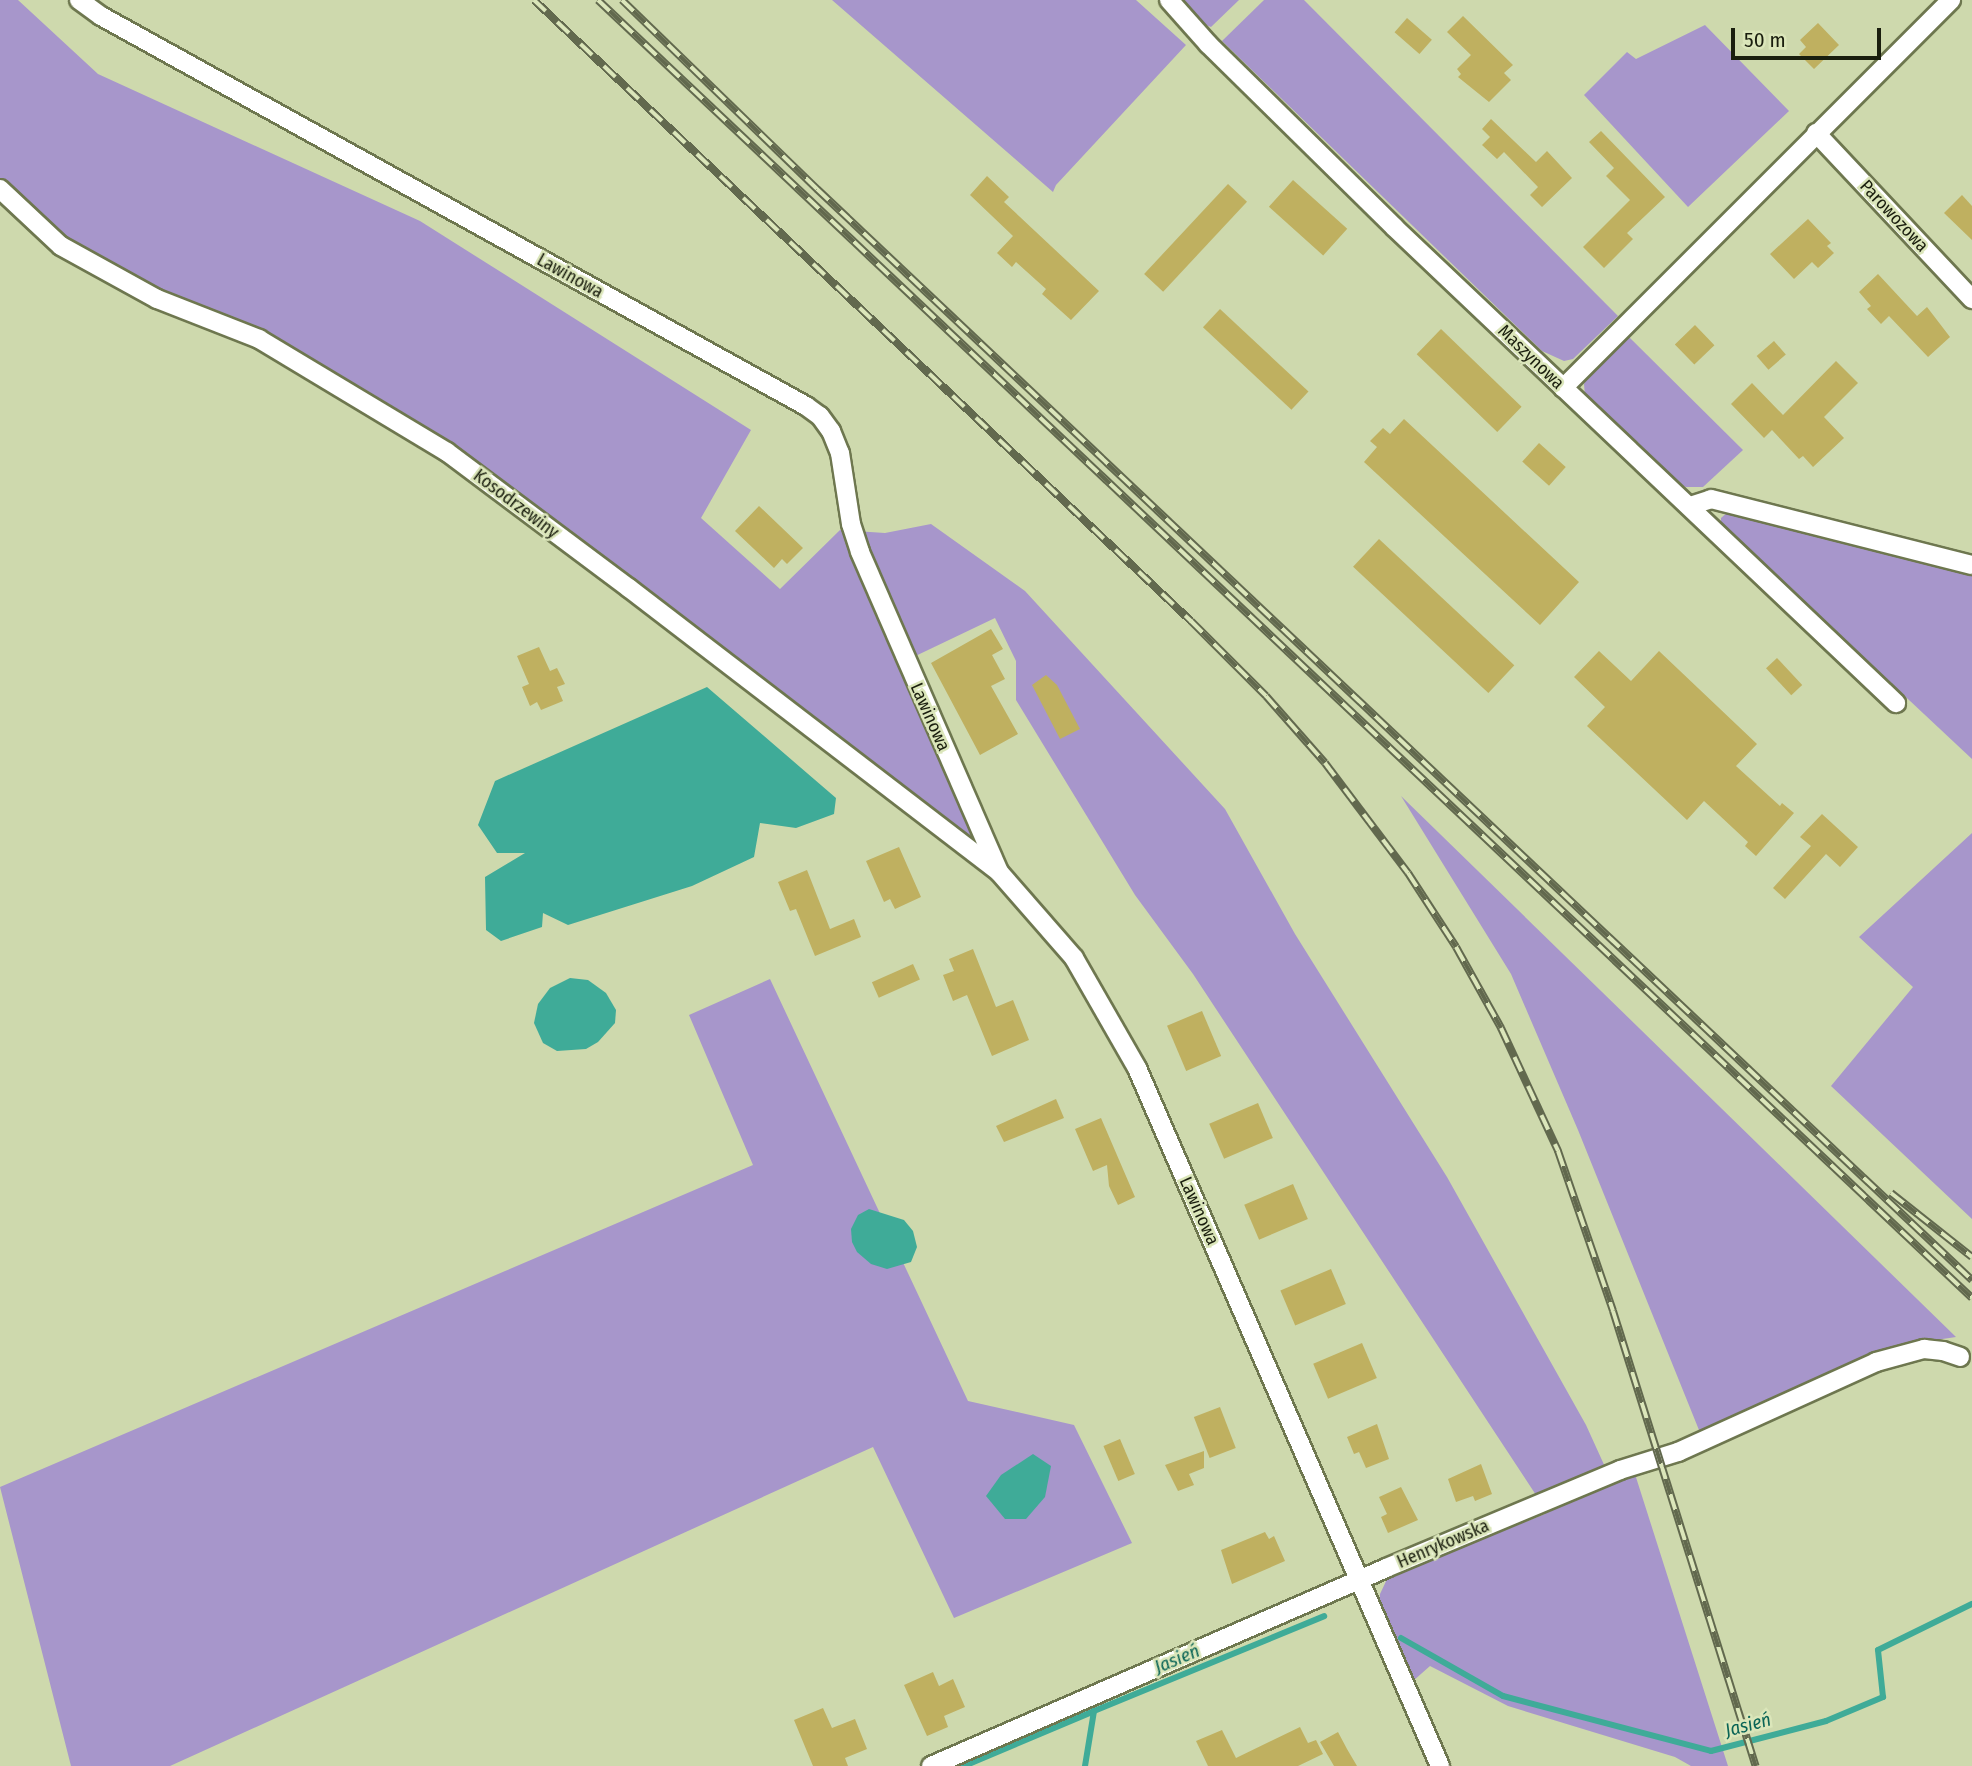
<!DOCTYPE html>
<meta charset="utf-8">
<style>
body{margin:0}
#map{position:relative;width:1972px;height:1766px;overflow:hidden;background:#ced9ad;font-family:"Fira Sans Condensed",sans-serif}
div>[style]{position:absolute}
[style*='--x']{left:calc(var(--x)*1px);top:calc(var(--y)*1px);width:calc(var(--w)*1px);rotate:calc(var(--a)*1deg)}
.green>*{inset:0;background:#a796cb}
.water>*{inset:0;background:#3fab98}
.stream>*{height:6px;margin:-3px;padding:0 3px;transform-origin:3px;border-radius:3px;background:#3fab98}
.building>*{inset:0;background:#bfb060;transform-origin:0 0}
.roads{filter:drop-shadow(2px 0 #6e774f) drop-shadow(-2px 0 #6e774f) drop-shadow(0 2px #6e774f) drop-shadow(0 -2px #6e774f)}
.minor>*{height:18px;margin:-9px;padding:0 9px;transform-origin:9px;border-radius:9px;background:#fff}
.rail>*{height:8px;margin-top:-4px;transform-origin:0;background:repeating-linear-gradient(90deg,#dbe6ba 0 16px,#62694e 0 32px);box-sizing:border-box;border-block:2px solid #62694e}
span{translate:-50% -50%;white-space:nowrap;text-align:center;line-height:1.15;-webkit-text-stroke:5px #dbe6ba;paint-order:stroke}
.street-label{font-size:18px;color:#1a1e0e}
.water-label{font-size:19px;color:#0a6456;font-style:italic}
.scale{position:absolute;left:1731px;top:28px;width:150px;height:32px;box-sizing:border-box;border:4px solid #1a1e0e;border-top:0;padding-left:9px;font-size:21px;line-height:24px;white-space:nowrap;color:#1a1e0e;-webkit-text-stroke:5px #dbe6ba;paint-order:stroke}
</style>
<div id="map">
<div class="green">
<div style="clip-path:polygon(0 0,18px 0,98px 74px,420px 221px,751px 430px,701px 518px,780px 589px,840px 530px,885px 533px,931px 524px,1025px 591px,1225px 809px,1295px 934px,1447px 1177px,1586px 1425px,1611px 1480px,1634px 1471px,1728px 1766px,1691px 1766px,1675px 1757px,1508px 1706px,1430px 1666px,1413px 1681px,1380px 1606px,1380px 1594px,1388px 1577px,1545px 1514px,1536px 1495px,1193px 974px,1135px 895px,1016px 700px,1016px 661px,995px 618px,905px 661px,999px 872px,447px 452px,259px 339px,61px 246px,0 189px)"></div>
<div style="clip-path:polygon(832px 0,1136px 0,1186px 45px,1056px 185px,1053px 192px)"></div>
<div style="clip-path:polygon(1180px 0,1239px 0,1211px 27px,1198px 22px)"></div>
<div style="clip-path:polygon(1264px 0,1304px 0,1618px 316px,1573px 359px,1564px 361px,1542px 351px,1222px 41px)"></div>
<div style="clip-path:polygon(1705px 25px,1789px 111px,1688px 207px,1584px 95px,1627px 52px,1636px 59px)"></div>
<div style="clip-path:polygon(1629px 337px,1743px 450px,1703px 487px,1686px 487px,1674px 481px,1585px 396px,1584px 384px,1589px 374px)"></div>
<div style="clip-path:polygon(1728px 512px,1972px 571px,1972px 759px,1721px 524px,1721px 518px)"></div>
<div style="clip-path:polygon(1401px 796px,1956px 1337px,1902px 1345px,1874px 1355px,1701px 1435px,1578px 1130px,1511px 974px)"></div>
<div style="clip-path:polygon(1972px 833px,1972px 1219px,1831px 1086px,1913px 987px,1859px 937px)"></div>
<div style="clip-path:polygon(770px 979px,968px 1401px,1074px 1425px,1132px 1543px,954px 1618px,873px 1447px,170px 1766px,71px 1766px,0 1487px,753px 1165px,689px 1015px)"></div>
</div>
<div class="water">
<div style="clip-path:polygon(707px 687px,836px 798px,834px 814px,796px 828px,760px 823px,754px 857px,692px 886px,568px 925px,543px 913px,542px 927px,501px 941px,486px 930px,485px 877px,525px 853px,497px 853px,478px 825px,495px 781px)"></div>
<div style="clip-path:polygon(570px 978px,588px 980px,606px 993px,616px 1010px,615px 1023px,598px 1042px,586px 1049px,557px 1051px,543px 1043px,534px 1023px,538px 1004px,550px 988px)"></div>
<div style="clip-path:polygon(869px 1209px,904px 1220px,913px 1231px,917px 1247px,911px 1262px,887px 1269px,871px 1264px,857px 1252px,852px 1242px,851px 1229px,858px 1215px)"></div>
<div style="clip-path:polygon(1033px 1454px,1051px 1466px,1045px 1497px,1026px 1519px,1005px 1519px,986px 1496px,1001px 1475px)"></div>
</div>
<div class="stream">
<div style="--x:1401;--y:1638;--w:117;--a:29.6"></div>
<div style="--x:1503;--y:1696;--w:215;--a:14.8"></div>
<div style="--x:1711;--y:1751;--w:119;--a:-14.6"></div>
<div style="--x:1826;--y:1721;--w:62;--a:-22.8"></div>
<div style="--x:1883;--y:1697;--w:47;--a:-96.1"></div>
<div style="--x:1878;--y:1650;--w:105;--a:-26.1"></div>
<div style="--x:964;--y:1766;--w:141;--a:-22.9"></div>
<div style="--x:1085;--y:1766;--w:56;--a:-80.7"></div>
<div style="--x:1094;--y:1711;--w:249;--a:-22.4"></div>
</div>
<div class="building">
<div style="clip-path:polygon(1463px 16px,1513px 65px,1504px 73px,1511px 80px,1489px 102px,1458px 77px,1461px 74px,1457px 69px,1471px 55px,1447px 32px)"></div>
<div style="left:1407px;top:18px;width:33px;height:19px;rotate:41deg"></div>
<div style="clip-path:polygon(1818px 23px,1839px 45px,1814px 69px,1799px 54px,1806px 47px,1800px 40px)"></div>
<div style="clip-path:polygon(1491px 119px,1536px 162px,1547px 151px,1572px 178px,1542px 207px,1530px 195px,1538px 187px,1504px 152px,1497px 159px,1482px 145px,1490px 137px,1482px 129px)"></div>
<div style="clip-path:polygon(1601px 131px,1665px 197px,1627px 233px,1633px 239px,1604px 268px,1583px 247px,1630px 200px,1606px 176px,1614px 168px,1589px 142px)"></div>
<div style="clip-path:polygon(987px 176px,1009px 197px,1004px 202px,1099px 291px,1071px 320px,1042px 294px,1046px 289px,1016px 262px,1012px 267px,997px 253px,1013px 236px,970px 195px)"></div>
<div style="left:1293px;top:180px;width:73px;height:36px;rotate:42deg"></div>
<div style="left:1228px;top:184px;width:26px;height:123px;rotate:43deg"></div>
<div style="clip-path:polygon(1962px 195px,1972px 206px,1972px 240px,1944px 213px)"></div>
<div style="clip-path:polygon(1808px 219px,1831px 243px,1827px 246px,1834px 253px,1818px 268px,1812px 262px,1794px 279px,1770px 254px)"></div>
<div style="clip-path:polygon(1878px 274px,1917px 316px,1927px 307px,1950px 337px,1928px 357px,1889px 316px,1881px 324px,1867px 309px,1871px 306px,1859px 292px)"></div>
<div style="left:1220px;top:309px;width:121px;height:25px;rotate:43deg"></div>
<div style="left:1695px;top:325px;width:28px;height:28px;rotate:46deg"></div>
<div style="left:1441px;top:329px;width:112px;height:35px;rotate:44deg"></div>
<div style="left:1774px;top:341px;width:18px;height:23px;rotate:49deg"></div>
<div style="clip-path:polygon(1836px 361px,1858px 383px,1824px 417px,1844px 438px,1813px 467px,1803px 456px,1799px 459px,1772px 430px,1764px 438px,1731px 404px,1752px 383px,1783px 415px)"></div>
<div style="clip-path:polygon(1404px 419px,1579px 582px,1540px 625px,1364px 462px,1377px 447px,1370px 441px,1383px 428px,1390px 434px)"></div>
<div style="left:1539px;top:443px;width:36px;height:25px;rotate:42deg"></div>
<div style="clip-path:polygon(759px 506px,803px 548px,787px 564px,782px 559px,774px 568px,735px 531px)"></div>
<div style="left:1379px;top:539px;width:185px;height:38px;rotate:43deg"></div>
<div style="clip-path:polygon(991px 629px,1003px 649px,992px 655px,1005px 679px,991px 686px,1018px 734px,980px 755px,931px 663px)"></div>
<div style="clip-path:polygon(539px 647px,550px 671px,557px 668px,565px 684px,557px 687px,563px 701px,541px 710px,537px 702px,530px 706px,522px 687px,529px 684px,517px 656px)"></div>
<div style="clip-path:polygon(1599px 651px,1631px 681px,1659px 651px,1757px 744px,1736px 766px,1780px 806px,1782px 803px,1794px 813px,1756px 856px,1745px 846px,1748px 842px,1704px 801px,1687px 820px,1587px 726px,1605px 707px,1574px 677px)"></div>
<div style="left:1777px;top:658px;width:37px;height:15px;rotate:47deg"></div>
<div style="clip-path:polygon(1046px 675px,1057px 685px,1080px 729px,1060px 739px,1032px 685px)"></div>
<div style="clip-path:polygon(1822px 814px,1858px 847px,1840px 867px,1826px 854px,1785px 899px,1773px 888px,1811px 846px,1800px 837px)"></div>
<div style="clip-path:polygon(899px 847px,921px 897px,895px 909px,890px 899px,884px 902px,866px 861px)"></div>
<div style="clip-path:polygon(807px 870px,830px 929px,854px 919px,861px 937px,815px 956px,796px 909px,790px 911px,778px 882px)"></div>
<div style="clip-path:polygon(973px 949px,996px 1007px,1013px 1000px,1029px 1040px,992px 1056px,967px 995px,953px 1001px,943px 975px,954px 971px,949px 959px)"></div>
<div style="left:913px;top:964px;width:17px;height:45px;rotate:66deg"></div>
<div style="left:1202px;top:1011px;width:49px;height:38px;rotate:67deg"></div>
<div style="clip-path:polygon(1056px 1099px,1064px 1118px,1004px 1142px,996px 1126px)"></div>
<div style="left:1258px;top:1103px;width:38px;height:53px;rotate:67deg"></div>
<div style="clip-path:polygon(1101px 1118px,1135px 1197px,1118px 1205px,1109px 1186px,1107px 1165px,1093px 1171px,1075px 1129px)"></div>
<div style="left:1293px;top:1184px;width:38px;height:53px;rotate:67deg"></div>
<div style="left:1331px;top:1269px;width:38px;height:55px;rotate:67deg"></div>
<div style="left:1362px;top:1343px;width:38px;height:53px;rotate:67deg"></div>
<div style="left:1220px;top:1407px;width:44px;height:28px;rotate:69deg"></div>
<div style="clip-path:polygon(1377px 1424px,1389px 1459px,1366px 1468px,1359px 1452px,1354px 1454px,1347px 1437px)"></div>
<div style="left:1120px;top:1439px;width:38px;height:18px;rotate:67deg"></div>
<div style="clip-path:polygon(1204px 1451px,1204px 1468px,1189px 1474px,1194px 1485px,1178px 1491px,1165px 1465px)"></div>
<div style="clip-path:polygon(1481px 1464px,1492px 1494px,1475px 1501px,1473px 1496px,1456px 1502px,1448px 1479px)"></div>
<div style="clip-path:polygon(1401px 1487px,1418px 1520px,1388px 1533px,1381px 1517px,1387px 1514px,1379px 1497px)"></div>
<div style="clip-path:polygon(1265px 1532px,1269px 1539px,1274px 1536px,1285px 1561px,1232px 1584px,1221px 1550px)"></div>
<div style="clip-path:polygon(933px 1672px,939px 1686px,953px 1679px,965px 1707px,944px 1716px,948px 1727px,927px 1736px,904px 1685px)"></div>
<div style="clip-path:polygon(823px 1708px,832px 1728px,855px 1719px,867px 1749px,845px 1758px,848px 1766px,813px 1766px,794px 1720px)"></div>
<div style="clip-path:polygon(1300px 1727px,1308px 1743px,1316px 1740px,1323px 1754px,1298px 1766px,1208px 1766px,1196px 1741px,1222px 1730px,1236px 1758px)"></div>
<div style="clip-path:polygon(1338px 1732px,1347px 1749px,1357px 1766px,1334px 1766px,1320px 1742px)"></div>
</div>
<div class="roads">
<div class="minor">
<div style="--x:79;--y:0;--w:27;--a:36"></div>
<div style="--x:101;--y:16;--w:806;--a:28.95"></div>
<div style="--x:806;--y:406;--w:17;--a:36"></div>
<div style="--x:820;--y:416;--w:19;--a:54"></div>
<div style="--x:831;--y:431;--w:24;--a:68"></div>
<div style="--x:840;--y:453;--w:72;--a:81.2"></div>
<div style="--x:851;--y:524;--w:29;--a:72"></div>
<div style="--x:860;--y:552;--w:349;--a:66.5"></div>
<div style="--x:999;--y:872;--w:114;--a:48.9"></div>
<div style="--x:1074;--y:958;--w:127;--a:60.2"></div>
<div style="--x:1137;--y:1068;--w:761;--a:66.53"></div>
<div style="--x:1169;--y:0;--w:59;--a:48.4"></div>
<div style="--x:1208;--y:44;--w:261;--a:44.5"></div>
<div style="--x:1394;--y:227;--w:692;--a:43.48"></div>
<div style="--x:1816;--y:133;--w:228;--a:46.8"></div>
<div style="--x:0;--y:189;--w:83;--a:43.1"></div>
<div style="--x:61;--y:246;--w:110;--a:28.9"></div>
<div style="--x:157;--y:299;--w:110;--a:21.4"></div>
<div style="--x:259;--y:339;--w:219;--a:31"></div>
<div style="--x:447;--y:452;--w:227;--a:36.8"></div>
<div style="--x:629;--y:588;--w:463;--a:37.5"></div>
<div style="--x:1563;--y:388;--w:549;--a:-45"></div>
<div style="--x:1690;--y:506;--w:22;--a:-18"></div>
<div style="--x:1711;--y:499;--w:269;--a:14.2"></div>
<div style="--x:931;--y:1766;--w:496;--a:-23.5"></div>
<div style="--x:1386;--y:1568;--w:254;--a:-22.7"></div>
<div style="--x:1620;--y:1470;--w:61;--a:-17.2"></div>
<div style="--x:1678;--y:1452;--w:217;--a:-24.4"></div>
<div style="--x:1876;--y:1362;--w:50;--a:-15.2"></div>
<div style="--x:1924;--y:1349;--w:19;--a:6"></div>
<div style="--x:1943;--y:1351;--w:18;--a:19"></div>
</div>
</div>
<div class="rail">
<div style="--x:534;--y:0;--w:904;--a:43.39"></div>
<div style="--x:1191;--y:621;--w:106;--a:45"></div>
<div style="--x:1266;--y:696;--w:89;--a:48.6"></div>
<div style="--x:1325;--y:763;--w:138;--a:53"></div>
<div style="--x:1408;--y:873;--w:88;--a:57"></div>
<div style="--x:1456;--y:947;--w:93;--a:60.9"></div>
<div style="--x:1501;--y:1028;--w:136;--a:65.1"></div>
<div style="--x:1558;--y:1151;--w:169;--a:71"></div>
<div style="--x:1613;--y:1311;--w:477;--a:72.6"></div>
<div style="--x:598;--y:0;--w:1890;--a:43.37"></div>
<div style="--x:622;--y:0;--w:272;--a:44.1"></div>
<div style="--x:817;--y:189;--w:1589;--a:43.37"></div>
<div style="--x:1891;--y:1193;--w:103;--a:38.3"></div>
</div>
<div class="street-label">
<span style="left:1894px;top:216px;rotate:47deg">Parowozowa</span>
<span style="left:570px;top:276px;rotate:29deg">Lawinowa</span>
<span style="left:1531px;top:357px;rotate:44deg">Maszynowa</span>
<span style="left:516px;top:504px;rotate:37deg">Kosodrzewiny</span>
<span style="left:930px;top:717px;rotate:66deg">Lawinowa</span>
<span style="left:1199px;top:1211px;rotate:66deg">Lawinowa</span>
<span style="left:1443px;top:1544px;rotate:-23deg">Henrykowska</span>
</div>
<div class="water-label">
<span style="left:1177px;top:1659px;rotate:-23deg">Jasień</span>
<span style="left:1748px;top:1725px;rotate:-15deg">Jasień</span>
</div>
<div class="scale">50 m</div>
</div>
